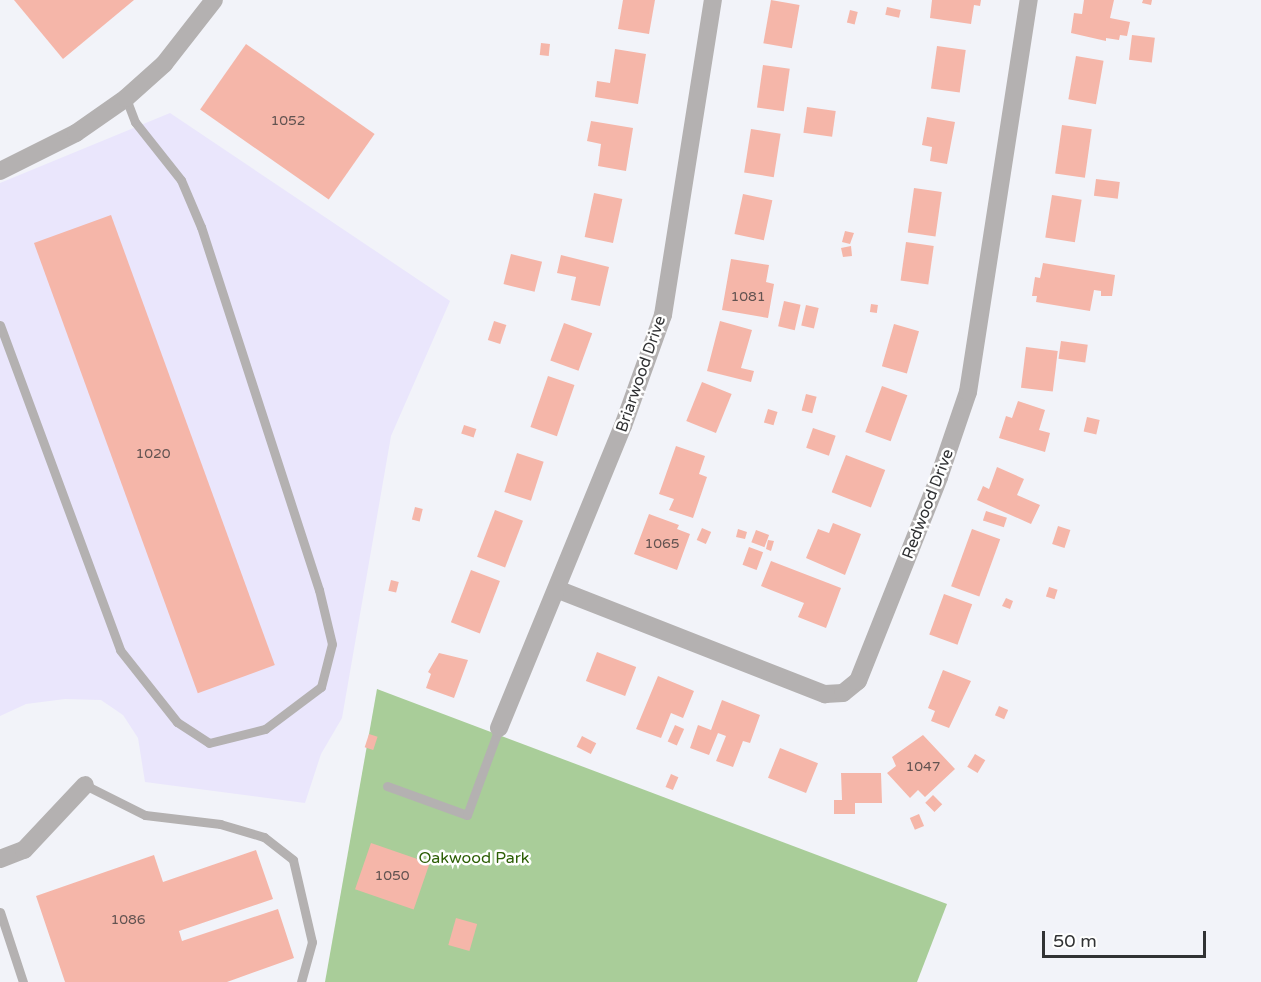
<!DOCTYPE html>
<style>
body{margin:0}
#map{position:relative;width:1261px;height:982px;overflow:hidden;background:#f2f3f9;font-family:"Varela Round",sans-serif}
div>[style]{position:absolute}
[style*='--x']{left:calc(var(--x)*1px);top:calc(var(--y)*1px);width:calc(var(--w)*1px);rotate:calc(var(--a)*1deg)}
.industrial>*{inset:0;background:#eae6fc}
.green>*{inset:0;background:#a9cd99}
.building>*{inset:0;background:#f5b6a9;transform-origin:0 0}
.lane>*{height:9px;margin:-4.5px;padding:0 4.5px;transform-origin:4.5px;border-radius:4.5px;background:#b4b1b1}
.street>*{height:18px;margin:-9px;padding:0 9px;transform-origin:9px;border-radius:9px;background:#b4b1b1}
span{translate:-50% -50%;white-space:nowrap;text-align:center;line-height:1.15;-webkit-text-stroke:5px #fff;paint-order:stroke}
.number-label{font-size:14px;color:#625351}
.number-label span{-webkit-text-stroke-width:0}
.street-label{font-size:16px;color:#313234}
.park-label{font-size:16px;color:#2c5e05}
.scale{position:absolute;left:1042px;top:931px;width:164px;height:27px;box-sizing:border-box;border:3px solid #313234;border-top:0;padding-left:8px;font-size:18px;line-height:21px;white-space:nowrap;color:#313234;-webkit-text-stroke:4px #fff;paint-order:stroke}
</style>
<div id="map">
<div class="industrial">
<div style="clip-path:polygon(170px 113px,450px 301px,391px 436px,342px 718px,321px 754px,305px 803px,145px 782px,138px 738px,123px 715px,101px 700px,65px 699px,26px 704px,0 716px,0 183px)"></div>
</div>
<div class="green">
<div style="clip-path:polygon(377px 689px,947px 904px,917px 982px,325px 982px)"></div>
</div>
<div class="building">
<div style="clip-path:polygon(14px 0,134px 0,63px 59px)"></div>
<div style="clip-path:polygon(623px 0,655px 0,649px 34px,618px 29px)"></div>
<div style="left:771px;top:0;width:29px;height:44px;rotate:10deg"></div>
<div style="clip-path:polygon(932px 0,981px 0,980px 6px,974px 5px,971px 24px,930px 18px)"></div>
<div style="clip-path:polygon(1084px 0,1114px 0,1110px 18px,1130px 22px,1127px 36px,1120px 35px,1119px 40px,1106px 38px,1106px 41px,1071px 33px,1074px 13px,1082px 14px)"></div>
<div style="clip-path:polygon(1143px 0,1152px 0,1151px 5px,1142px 3px)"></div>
<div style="left:887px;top:7px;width:14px;height:8px;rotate:12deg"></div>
<div style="left:850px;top:10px;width:8px;height:13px;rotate:14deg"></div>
<div style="left:1132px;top:35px;width:23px;height:25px;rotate:7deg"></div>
<div style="left:541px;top:43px;width:9px;height:12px;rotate:6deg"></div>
<div style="left:246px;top:44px;width:157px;height:80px;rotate:35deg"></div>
<div style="left:937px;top:46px;width:29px;height:43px;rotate:8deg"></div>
<div style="clip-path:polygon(615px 49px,646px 54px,638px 104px,595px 97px,597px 81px,610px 83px)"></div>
<div style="left:1076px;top:56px;width:28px;height:44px;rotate:10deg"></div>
<div style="left:763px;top:65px;width:27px;height:43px;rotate:8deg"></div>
<div style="left:807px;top:107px;width:29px;height:26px;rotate:8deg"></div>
<div style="clip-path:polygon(927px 117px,955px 122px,947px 164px,930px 161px,932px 147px,922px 145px)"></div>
<div style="clip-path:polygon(591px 121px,633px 128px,626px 171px,598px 166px,601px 144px,587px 141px)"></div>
<div style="left:1062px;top:125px;width:30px;height:49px;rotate:8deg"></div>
<div style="left:751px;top:129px;width:30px;height:44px;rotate:9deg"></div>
<div style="left:1096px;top:179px;width:24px;height:17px;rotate:7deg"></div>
<div style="left:914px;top:188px;width:28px;height:45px;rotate:8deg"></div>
<div style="left:594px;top:193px;width:29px;height:45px;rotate:12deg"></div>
<div style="left:743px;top:194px;width:30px;height:41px;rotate:12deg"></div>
<div style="left:1052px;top:195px;width:30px;height:43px;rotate:9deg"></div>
<div style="left:111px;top:215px;width:479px;height:82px;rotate:70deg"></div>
<div style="clip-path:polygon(845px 231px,854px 233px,850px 244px,842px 242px)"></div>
<div style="left:906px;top:242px;width:28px;height:39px;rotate:8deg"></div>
<div style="clip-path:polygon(851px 246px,852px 256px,843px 257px,841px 248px)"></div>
<div style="left:511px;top:254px;width:32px;height:31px;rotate:14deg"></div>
<div style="clip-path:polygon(561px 255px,609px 267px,600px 306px,571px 300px,576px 277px,557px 273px)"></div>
<div style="clip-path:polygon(731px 259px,769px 265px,766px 282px,774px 284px,768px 318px,722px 310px)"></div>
<div style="clip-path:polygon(1043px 263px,1115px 275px,1112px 296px,1101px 296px,1101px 291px,1094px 290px,1090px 311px,1036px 302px,1037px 296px,1032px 296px,1035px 277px,1040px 278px)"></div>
<div style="left:784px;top:301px;width:17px;height:26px;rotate:13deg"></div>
<div style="left:871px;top:304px;width:7px;height:8px;rotate:8deg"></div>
<div style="left:806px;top:305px;width:13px;height:21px;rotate:13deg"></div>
<div style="left:494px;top:321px;width:13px;height:20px;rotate:18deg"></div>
<div style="clip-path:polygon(720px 321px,752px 330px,741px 368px,754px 371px,751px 382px,707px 371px)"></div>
<div style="left:564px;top:323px;width:30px;height:40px;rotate:20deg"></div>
<div style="left:894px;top:324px;width:26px;height:44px;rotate:16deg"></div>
<div style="left:1061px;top:341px;width:27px;height:18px;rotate:8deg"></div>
<div style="left:1026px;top:347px;width:32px;height:41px;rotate:7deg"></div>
<div style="left:548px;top:376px;width:28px;height:54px;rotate:19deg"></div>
<div style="left:702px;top:382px;width:32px;height:42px;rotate:22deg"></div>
<div style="left:882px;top:386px;width:27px;height:49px;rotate:20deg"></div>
<div style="left:806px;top:394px;width:11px;height:17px;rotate:15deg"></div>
<div style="clip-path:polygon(1018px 401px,1045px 410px,1039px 430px,1050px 433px,1045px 452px,999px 438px,1006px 416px,1012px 418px)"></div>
<div style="left:768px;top:409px;width:10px;height:14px;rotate:17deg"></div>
<div style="left:1087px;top:417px;width:13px;height:15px;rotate:13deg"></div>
<div style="left:464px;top:425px;width:13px;height:9px;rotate:18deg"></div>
<div style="left:813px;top:428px;width:24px;height:21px;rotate:19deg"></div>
<div style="clip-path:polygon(676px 446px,705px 456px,699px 474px,707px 477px,693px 518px,669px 510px,674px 499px,659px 494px)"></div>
<div style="left:517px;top:453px;width:28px;height:41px;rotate:18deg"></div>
<div style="left:846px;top:455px;width:42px;height:40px;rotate:21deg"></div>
<div style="clip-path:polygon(997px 467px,1024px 479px,1017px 495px,1040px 505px,1031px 524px,977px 500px,983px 486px,989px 489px)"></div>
<div style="left:415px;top:507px;width:8px;height:13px;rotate:14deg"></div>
<div style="left:495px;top:510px;width:30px;height:50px;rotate:21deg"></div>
<div style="left:986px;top:511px;width:22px;height:10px;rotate:18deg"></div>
<div style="clip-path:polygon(649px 514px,679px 525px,677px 529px,690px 534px,677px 570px,634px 554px)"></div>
<div style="clip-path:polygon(833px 523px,861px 534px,845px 575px,806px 558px,818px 529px,829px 533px)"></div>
<div style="left:1058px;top:526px;width:13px;height:19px;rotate:18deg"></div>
<div style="left:702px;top:528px;width:10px;height:13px;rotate:24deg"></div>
<div style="clip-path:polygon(738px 529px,747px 532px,745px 539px,736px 537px)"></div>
<div style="left:972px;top:529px;width:30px;height:61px;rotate:20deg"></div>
<div style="left:756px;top:530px;width:14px;height:13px;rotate:21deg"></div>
<div style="clip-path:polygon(768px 540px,774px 541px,771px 551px,766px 549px)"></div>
<div style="left:749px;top:547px;width:15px;height:19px;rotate:20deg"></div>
<div style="clip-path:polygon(771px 561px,841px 588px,826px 628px,798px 617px,804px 603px,761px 586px)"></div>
<div style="left:471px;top:570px;width:31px;height:56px;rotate:21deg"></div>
<div style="left:391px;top:580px;width:8px;height:11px;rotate:14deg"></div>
<div style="left:1049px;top:587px;width:9px;height:10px;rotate:18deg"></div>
<div style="left:944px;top:594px;width:30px;height:43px;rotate:20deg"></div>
<div style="clip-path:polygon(1006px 598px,1013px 601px,1010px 609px,1002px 606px)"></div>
<div style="left:597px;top:652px;width:42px;height:31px;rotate:21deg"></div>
<div style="clip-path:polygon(439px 653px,468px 660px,454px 698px,426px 688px,431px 674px,428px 672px)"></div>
<div style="clip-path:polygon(943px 670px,971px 681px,949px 728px,931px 721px,935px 711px,928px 708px)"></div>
<div style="clip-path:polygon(658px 676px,694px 691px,683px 718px,671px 713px,661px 738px,636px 729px)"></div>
<div style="clip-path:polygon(722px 700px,760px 715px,750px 743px,743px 741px,733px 767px,716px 761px,726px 736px,718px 733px,709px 755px,690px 748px,698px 725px,711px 730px)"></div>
<div style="left:999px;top:706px;width:10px;height:10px;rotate:24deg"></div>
<div style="left:675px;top:725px;width:10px;height:18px;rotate:24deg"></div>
<div style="left:369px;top:734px;width:9px;height:14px;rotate:18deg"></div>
<div style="clip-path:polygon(923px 735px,955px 769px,925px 797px,918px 790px,910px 798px,887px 773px,896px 766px,892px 757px)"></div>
<div style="left:582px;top:736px;width:16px;height:12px;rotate:27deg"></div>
<div style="left:780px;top:748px;width:41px;height:32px;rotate:22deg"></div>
<div style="left:975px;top:754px;width:12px;height:15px;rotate:31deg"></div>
<div style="clip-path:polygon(841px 773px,881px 773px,882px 803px,855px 803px,855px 814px,834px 814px,834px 800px,842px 800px)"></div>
<div style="left:671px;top:774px;width:8px;height:14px;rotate:23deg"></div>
<div style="left:933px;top:795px;width:13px;height:11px;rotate:45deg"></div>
<div style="left:919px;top:814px;width:13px;height:10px;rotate:67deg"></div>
<div style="left:371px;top:843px;width:62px;height:49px;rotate:19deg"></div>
<div style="clip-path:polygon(256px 850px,273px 899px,179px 931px,182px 941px,278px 909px,294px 958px,227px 982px,65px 982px,36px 896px,154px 855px,163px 882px)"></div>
<div style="left:456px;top:918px;width:22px;height:28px;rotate:16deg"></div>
</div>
<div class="lane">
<div style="--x:0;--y:325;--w:346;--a:69.7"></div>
<div style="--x:120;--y:650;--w:92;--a:51.6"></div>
<div style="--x:177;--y:722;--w:38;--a:33"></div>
<div style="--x:209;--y:743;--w:58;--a:-14"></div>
<div style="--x:265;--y:729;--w:70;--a:-36.9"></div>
<div style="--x:321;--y:687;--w:44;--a:-75.7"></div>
<div style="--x:332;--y:644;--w:56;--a:-103.5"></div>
<div style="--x:319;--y:590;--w:382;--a:-108"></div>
<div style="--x:201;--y:227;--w:51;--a:-113.1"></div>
<div style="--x:181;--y:180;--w:74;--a:-128.4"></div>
<div style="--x:135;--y:122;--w:26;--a:-111"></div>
<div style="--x:85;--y:785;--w:67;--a:26.6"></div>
<div style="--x:145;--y:815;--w:76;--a:6.8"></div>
<div style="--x:220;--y:824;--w:46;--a:16.5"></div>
<div style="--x:264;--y:837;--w:37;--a:38"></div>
<div style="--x:293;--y:860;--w:84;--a:77"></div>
<div style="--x:312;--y:942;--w:41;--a:105.4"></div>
<div style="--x:387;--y:786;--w:85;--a:19.9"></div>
<div style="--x:467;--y:815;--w:93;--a:-69.8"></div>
<div style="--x:0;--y:912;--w:74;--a:71.8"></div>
</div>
<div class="street">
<div style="--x:0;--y:171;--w:85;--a:-26.6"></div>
<div style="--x:76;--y:133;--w:61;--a:-35"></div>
<div style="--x:126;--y:98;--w:51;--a:-41.8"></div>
<div style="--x:164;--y:64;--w:81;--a:-52"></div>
<div style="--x:559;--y:590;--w:286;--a:21.4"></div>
<div style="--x:825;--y:694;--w:18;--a:-3"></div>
<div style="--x:843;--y:693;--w:19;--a:-39"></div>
<div style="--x:858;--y:681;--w:219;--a:-68.3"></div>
<div style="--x:939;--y:477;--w:90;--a:-71.2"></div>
<div style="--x:968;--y:392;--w:397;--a:-81.2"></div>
<div style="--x:499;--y:728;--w:326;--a:-67.7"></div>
<div style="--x:623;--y:426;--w:118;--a:-70.2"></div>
<div style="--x:663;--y:315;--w:319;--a:-81"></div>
<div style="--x:0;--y:859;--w:26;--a:-21"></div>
<div style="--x:24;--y:850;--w:89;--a:-46.8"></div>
</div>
<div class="number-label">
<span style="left:288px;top:121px">1052</span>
<span style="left:748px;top:297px">1081</span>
<span style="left:153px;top:454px">1020</span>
<span style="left:662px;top:544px">1065</span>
<span style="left:923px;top:767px">1047</span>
<span style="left:392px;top:876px">1050</span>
<span style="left:128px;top:920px">1086</span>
</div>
<div class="street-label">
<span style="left:641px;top:374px;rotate:-71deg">Briarwood Drive</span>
<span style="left:928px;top:504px;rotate:-69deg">Redwood Drive</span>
</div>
<div class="park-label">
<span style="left:474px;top:858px">Oakwood Park</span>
</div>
<div class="scale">50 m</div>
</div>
